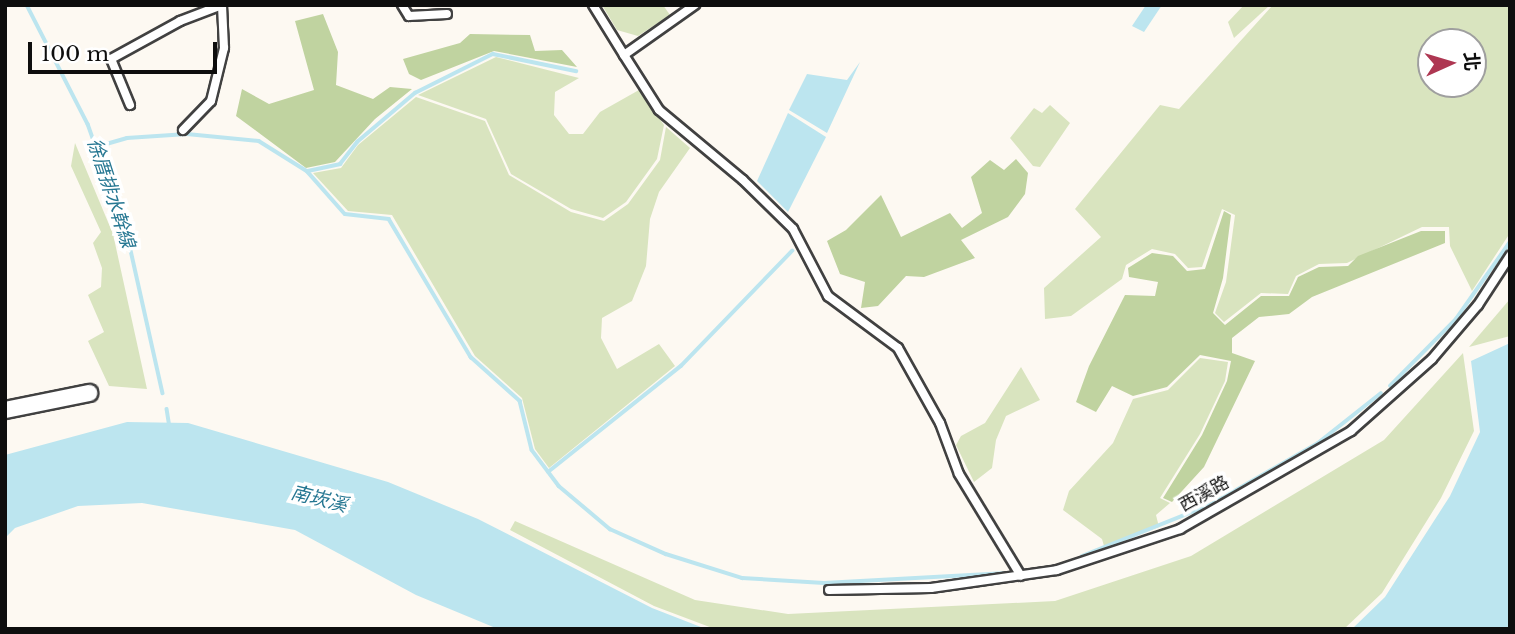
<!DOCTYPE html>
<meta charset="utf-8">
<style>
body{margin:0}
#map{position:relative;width:1515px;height:634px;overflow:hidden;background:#fdf9f2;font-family:"Libre Baskerville","Noto Sans TC",serif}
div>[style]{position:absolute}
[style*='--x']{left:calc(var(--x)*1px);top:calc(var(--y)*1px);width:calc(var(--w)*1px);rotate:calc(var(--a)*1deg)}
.green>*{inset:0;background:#d9e4bf}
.forest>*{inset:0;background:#c0d3a0}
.water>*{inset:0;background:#bce5ef}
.stream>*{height:3.5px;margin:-1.75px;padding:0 1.75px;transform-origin:1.75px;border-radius:1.75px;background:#bce5ef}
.roads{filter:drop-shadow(2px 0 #414141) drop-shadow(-2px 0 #414141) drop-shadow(0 2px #414141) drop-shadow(0 -2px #414141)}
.service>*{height:8px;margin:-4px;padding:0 4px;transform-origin:4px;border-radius:4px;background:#fff}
.minor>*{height:16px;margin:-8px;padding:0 8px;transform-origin:8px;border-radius:8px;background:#fff}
span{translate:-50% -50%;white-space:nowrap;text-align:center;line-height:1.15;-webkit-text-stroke:7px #fff;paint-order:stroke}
.street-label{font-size:18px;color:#0e0e0e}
.water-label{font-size:19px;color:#267792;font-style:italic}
.frame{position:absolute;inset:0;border:7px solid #0e0e0e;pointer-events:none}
.north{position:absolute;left:1417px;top:28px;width:70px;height:70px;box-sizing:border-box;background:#fff;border:2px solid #9f9f9f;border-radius:50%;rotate:86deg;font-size:19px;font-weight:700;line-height:28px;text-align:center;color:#0e0e0e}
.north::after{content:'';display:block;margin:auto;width:24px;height:32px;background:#ae3752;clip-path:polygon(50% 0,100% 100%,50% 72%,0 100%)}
.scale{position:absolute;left:28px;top:42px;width:189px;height:32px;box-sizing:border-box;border:4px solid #0e0e0e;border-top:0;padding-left:9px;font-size:21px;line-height:24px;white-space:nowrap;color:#0e0e0e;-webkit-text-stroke:5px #fff;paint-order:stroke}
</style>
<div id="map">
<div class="green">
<div style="clip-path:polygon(602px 5px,663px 5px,670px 15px,638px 36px,617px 30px)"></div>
<div style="clip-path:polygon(1244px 5px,1270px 5px,1234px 38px,1228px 22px)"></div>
<div style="clip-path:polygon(evenodd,1273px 5px,1510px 5px,1510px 233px,1472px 291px,1450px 246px,1449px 227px,1422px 227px,1347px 263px,1319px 264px,1296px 276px,1288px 294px,1261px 293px,1224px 322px,1215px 313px,1226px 282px,1235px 215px,1222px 209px,1202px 267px,1188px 268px,1175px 254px,1152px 249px,1126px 265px,1122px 279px,1071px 316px,1045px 319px,1044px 288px,1101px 237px,1075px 209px,1160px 105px,1179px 109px,1273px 5px,1473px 42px,1473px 84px,1431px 84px,1431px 42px,1473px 42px)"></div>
<div style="clip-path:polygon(496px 57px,579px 78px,555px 92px,554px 115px,569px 134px,583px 134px,600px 112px,639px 90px,664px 125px,657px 159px,626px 202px,603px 218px,571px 209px,511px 174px,486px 119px,418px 95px)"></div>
<div style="clip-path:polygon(416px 97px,485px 121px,509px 175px,571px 212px,604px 221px,628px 204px,660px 160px,666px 127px,690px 148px,659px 192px,650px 219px,646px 266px,632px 301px,602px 318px,601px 338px,617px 369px,659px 344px,675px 366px,549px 468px,535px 449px,522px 398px,475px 356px,392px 215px,348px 211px,313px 173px,341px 168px,358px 145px)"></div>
<div style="clip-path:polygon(1050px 105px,1070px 123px,1040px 167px,1033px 166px,1010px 138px,1034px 108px,1042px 113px)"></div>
<div style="clip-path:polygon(75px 143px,113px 234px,147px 389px,109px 386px,88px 341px,104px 332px,88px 295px,101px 287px,102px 268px,93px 243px,101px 232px,71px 166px)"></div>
<div style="clip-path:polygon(1510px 299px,1510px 336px,1469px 347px)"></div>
<div style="clip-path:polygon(1463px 353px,1474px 431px,1441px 498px,1382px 593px,1344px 629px,715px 629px,654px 606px,510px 530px,515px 521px,695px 600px,788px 614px,1055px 601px,1191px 556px,1384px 440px)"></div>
<div style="clip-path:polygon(1200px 358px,1228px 362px,1225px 381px,1200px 434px,1160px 498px,1170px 503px,1156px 515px,1159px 527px,1104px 546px,1102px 539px,1063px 510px,1069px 491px,1113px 443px,1133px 399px,1168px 390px)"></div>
<div style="clip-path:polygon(1021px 367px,1040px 400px,1006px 416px,996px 440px,992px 468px,974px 482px,956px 445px,961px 436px,985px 423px)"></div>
</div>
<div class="forest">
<div style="clip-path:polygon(323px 14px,338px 52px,336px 85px,373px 99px,390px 87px,412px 89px,375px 119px,335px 162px,306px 168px,236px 116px,242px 89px,269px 104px,314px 90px,295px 21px)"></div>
<div style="clip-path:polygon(470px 34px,530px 35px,535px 51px,562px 50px,577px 67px,494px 51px,421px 80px,409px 74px,403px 59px,460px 43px)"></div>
<div style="clip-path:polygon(1016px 159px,1028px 173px,1025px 194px,1008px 217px,961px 240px,975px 258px,924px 277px,906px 276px,878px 306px,861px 308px,865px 282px,840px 274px,827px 241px,846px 230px,881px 195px,901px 237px,950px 213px,962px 228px,982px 213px,971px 177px,990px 160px,1004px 170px)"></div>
<div style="clip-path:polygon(1224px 211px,1231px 215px,1223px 278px,1213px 313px,1225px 325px,1261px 296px,1289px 296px,1298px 277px,1319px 267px,1348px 266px,1358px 256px,1421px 231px,1445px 231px,1445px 243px,1312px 297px,1289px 314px,1259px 317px,1232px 338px,1232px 353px,1255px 361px,1204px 467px,1172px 502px,1163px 498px,1202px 435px,1227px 381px,1231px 361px,1200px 355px,1167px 387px,1133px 396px,1112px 386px,1096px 412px,1076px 402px,1089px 366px,1125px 295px,1155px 296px,1158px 282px,1129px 277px,1128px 268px,1152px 253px,1173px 256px,1187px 271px,1205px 269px)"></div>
</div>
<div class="water">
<div style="clip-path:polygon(1146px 5px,1162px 5px,1144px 32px,1132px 26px)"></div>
<div style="clip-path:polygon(860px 62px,827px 133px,789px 110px,807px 74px,847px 80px)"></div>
<div style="clip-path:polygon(788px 113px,826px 137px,788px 212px,757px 181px)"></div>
<div style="clip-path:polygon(1510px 343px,1510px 629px,1352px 629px,1385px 597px,1450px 496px,1480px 432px,1471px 361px)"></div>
<div style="clip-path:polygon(127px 422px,188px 423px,388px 482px,478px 519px,652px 608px,706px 629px,498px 629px,416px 595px,295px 530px,142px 503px,78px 506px,15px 528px,5px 538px,5px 455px)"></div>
</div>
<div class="stream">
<div style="--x:27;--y:5;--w:134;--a:62.9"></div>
<div style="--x:88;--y:124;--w:120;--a:70.5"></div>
<div style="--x:128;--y:237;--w:160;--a:77.4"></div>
<div style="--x:96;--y:147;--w:32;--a:-16"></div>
<div style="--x:127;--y:138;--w:60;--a:-3.8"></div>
<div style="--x:187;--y:134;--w:72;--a:5.6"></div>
<div style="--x:259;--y:141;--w:57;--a:32"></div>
<div style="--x:307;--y:171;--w:57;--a:48.5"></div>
<div style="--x:345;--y:214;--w:44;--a:6.5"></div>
<div style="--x:389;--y:219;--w:161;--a:59.3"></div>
<div style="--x:471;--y:357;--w:66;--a:41.9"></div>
<div style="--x:520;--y:401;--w:50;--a:76.2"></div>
<div style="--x:532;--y:450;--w:45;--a:53.1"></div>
<div style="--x:559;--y:486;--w:67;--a:40.1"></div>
<div style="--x:610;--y:529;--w:61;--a:24.1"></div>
<div style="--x:666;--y:554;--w:80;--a:17.5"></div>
<div style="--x:742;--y:578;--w:82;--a:3.5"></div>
<div style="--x:824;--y:583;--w:183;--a:-3.1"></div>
<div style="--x:308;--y:171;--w:33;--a:-12"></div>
<div style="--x:340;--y:164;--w:28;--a:-52"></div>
<div style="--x:357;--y:142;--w:76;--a:-40.2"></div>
<div style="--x:415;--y:93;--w:87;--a:-26.6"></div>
<div style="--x:493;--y:54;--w:85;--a:11.6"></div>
<div style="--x:1390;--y:386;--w:94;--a:-45.4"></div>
<div style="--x:1456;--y:319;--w:94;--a:-55"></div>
<div style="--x:167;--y:409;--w:18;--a:81"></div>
<div style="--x:548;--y:472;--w:170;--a:-38.6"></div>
<div style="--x:681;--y:366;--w:160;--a:-46"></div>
<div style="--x:1082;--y:556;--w:140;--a:-21.8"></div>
<div style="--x:1212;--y:504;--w:122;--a:-29.9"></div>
<div style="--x:1318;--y:443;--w:80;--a:-38.4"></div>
</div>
<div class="roads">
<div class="service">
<div style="--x:402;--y:5;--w:13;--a:58"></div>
<div style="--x:409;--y:16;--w:38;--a:-3"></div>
<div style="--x:593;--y:5;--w:59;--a:58.2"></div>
<div style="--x:624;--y:55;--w:87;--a:-35.2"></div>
<div style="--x:624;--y:55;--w:65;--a:57.5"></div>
<div style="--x:659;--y:110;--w:109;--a:39.8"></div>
<div style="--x:743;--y:180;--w:70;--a:44.4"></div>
<div style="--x:793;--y:229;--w:76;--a:62.4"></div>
<div style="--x:828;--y:296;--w:87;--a:36.6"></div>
<div style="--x:898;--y:348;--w:86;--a:60.8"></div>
<div style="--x:940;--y:423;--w:54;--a:69.6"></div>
<div style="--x:959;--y:474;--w:119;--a:58.7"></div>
<div style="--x:130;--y:105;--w:50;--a:-112.4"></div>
<div style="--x:111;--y:59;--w:79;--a:-28.8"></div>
<div style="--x:180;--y:21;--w:45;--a:-20.9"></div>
<div style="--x:183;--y:130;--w:40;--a:-46"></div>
<div style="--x:211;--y:101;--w:55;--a:-76.2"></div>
<div style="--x:224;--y:48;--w:42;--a:-92.7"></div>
<div style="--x:829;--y:590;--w:102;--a:-1.1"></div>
<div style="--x:931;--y:588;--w:127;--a:-8.1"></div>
<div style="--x:1057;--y:570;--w:130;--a:-18.4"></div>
<div style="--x:1180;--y:529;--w:197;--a:-29.8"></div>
<div style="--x:1351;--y:431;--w:108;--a:-41.6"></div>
<div style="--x:1432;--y:359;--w:71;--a:-49.6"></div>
<div style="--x:1478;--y:305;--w:59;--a:-56.9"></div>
</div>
<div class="minor">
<div style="--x:5;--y:410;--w:86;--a:-11.4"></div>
</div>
</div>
<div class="street-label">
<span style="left:1204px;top:494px;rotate:-29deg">西溪路</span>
</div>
<div class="water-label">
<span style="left:111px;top:193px;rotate:72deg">徐厝排水幹線</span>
<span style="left:319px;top:499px;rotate:14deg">南崁溪</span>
</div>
<div class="frame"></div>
<div class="north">北</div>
<div class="scale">100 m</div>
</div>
